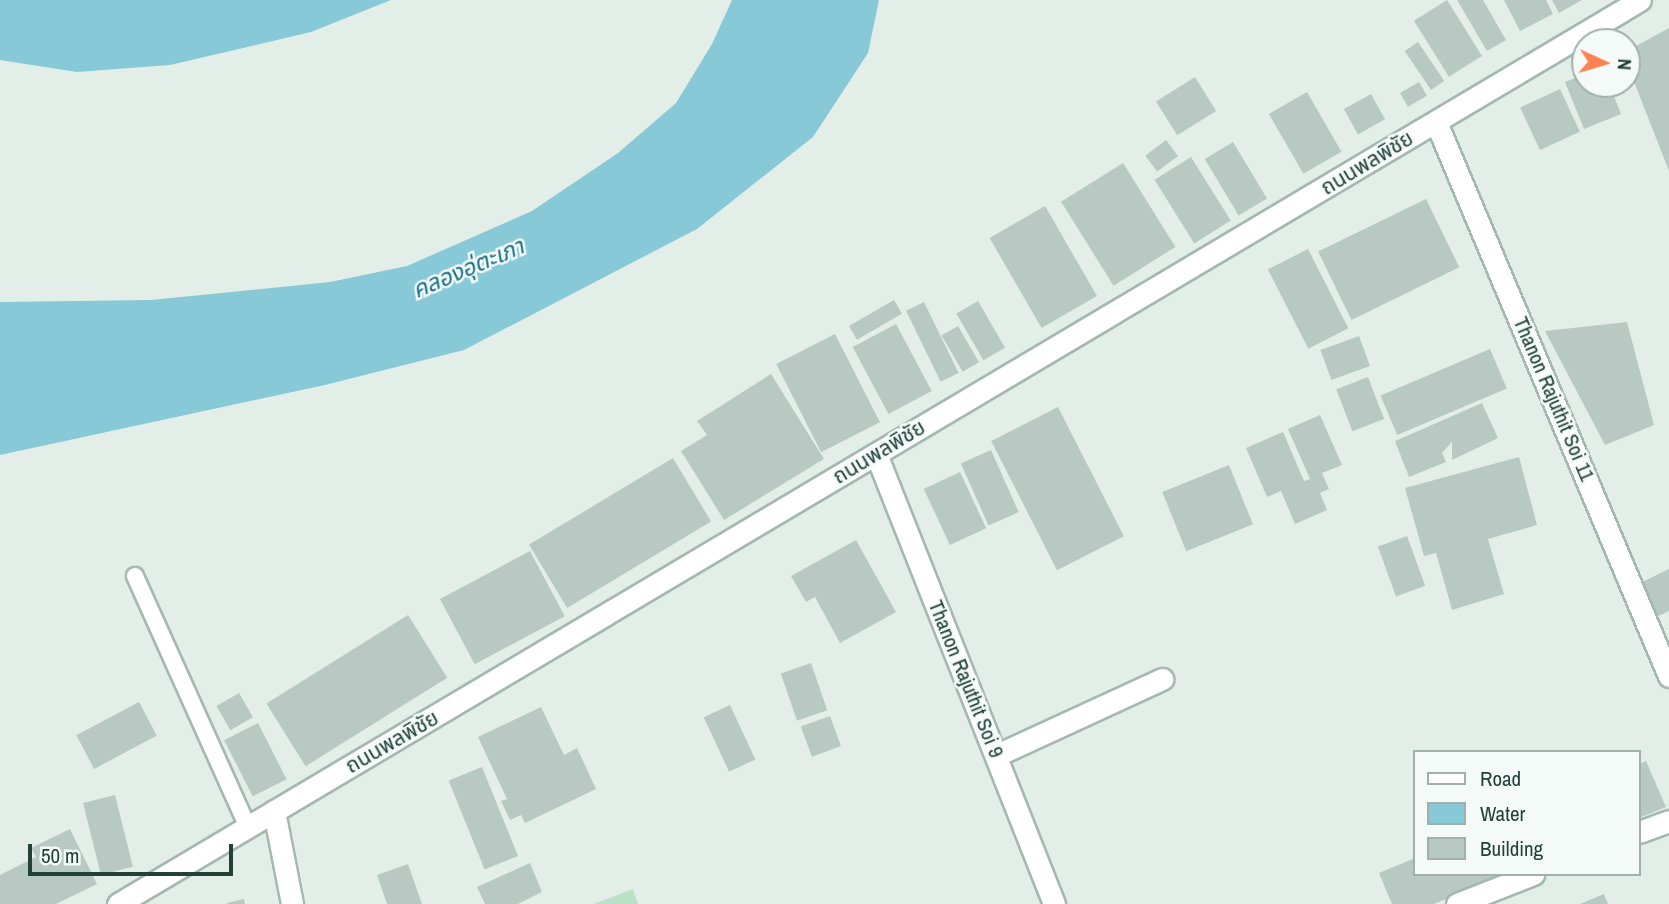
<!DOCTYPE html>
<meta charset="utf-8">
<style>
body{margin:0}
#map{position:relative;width:1669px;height:904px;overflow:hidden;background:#e3eee9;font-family:"Archivo Narrow","Noto Sans Thai",sans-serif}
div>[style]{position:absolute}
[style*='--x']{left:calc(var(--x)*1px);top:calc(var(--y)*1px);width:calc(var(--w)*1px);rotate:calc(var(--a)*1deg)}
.green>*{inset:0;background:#bae1c6}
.water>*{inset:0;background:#87c9d7}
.building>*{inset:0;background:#b8c9c3;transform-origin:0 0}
.roads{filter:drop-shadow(2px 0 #a5b7b1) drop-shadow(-2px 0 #a5b7b1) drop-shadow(0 2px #a5b7b1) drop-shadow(0 -2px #a5b7b1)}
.service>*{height:16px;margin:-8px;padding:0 8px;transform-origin:8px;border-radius:8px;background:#fff}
.minor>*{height:21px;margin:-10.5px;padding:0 10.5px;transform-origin:10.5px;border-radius:10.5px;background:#fff}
.tertiary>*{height:21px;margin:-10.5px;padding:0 10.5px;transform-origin:10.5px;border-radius:10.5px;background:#fff}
span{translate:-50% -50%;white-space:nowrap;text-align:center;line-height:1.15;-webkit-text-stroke:5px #f4faf7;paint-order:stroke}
.street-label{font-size:21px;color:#214139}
.water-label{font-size:23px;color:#166d82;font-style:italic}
.legend{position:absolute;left:1413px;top:750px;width:228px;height:126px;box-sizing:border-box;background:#f4faf7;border:2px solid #a0b0ab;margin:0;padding:9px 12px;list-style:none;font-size:21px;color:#214139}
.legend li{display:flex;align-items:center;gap:14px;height:35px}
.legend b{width:35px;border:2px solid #a0b0ab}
.north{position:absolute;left:1571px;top:28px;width:70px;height:70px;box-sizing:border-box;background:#f4faf7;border:2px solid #a0b0ab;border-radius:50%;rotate:94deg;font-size:19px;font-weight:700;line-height:28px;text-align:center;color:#214139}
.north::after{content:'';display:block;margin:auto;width:24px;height:32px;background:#fd8152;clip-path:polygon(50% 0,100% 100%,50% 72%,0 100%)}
.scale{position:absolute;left:28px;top:844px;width:205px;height:32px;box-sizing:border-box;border:4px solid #214139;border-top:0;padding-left:9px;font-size:21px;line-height:24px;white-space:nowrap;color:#214139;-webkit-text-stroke:5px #f4faf7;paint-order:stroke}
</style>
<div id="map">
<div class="green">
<div style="clip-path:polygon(633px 889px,638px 904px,594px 904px)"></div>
</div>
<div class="water">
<div style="clip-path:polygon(0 0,391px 0,311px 32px,260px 44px,170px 65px,77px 72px,0 60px)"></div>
<div style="clip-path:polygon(732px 0,879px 0,868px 53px,813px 137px,697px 229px,464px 350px,325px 385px,0 455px,0 302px,151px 300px,330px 282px,407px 266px,532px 211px,618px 153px,676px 103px,712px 44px)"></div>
</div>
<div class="building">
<div style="left:1447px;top:0;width:66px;height:39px;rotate:58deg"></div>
<div style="clip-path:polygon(1457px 0,1483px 0,1506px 40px,1487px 51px)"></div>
<div style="clip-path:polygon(1504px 0,1546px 0,1553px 14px,1520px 31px)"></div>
<div style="clip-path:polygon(1552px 0,1582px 0,1559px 13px)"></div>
<div style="clip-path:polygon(1669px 28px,1669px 171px,1627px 64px,1627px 51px)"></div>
<div style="left:1418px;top:42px;width:47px;height:16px;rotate:56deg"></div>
<div style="clip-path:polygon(1585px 74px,1585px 84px,1609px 84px,1621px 114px,1584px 129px,1565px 82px)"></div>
<div style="left:1195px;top:77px;width:40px;height:46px;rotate:58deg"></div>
<div style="left:1419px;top:82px;width:16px;height:22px;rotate:60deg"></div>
<div style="left:1560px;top:89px;width:47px;height:44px;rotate:65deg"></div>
<div style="left:1307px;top:92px;width:69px;height:44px;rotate:60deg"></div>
<div style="left:1371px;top:94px;width:29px;height:31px;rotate:61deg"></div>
<div style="left:1166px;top:140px;width:20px;height:26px;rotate:53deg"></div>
<div style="left:1233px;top:142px;width:66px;height:33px;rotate:59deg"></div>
<div style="left:1191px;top:157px;width:75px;height:43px;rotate:58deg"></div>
<div style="left:1123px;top:163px;width:99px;height:73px;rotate:58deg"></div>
<div style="left:1426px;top:199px;width:76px;height:120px;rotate:64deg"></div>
<div style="left:1045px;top:206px;width:104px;height:64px;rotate:60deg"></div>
<div style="left:1308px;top:249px;width:89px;height:45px;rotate:63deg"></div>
<div style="left:894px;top:300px;width:16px;height:52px;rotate:60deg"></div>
<div style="left:978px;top:301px;width:54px;height:25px;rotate:60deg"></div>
<div style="left:924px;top:302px;width:79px;height:20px;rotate:64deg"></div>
<div style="clip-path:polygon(1627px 322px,1654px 425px,1605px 445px,1545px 331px)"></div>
<div style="left:896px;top:324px;width:76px;height:49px;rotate:62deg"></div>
<div style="left:958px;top:326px;width:42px;height:19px;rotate:60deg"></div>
<div style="left:835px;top:334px;width:99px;height:66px;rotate:63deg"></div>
<div style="left:1359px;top:336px;width:32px;height:41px;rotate:70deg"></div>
<div style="left:1490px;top:349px;width:43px;height:119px;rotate:67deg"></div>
<div style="clip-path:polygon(771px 374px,824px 459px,724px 520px,681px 451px,707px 435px,697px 421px)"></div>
<div style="left:1368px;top:377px;width:45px;height:34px;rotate:69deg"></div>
<div style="clip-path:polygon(1482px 403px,1498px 438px,1452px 460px,1452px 442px,1442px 453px,1446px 462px,1409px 477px,1395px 441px)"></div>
<div style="left:1058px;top:407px;width:145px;height:75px;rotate:63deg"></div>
<div style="clip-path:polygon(1320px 415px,1342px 465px,1322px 473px,1329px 489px,1320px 493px,1327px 510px,1295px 524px,1281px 491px,1267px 497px,1246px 448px,1283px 432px,1304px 481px,1310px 479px,1288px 429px)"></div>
<div style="left:991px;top:450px;width:68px;height:33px;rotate:66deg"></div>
<div style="clip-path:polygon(1519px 457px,1537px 525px,1488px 539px,1504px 594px,1452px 610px,1436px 553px,1424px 556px,1405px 488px)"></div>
<div style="left:673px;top:458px;width:74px;height:168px;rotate:59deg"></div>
<div style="left:1229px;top:465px;width:64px;height:72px;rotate:68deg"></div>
<div style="left:960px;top:472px;width:62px;height:40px;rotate:65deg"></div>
<div style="left:1407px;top:536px;width:53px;height:31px;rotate:70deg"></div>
<div style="clip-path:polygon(856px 540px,896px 612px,840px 643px,815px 597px,806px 602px,791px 576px)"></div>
<div style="left:530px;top:551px;width:74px;height:102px;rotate:62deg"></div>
<div style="clip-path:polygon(1669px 569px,1669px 611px,1652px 619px,1636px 585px)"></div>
<div style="left:408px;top:615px;width:74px;height:167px;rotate:58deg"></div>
<div style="left:811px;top:663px;width:50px;height:32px;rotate:71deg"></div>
<div style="left:239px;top:693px;width:28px;height:26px;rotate:60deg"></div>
<div style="left:139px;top:702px;width:38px;height:71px;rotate:62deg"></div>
<div style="left:730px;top:705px;width:60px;height:29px;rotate:65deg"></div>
<div style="clip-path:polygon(541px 707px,564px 755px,577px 748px,596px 789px,525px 823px,521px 815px,510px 820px,501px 801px,507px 799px,478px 737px)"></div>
<div style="left:830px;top:716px;width:32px;height:31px;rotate:70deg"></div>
<div style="left:258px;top:723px;width:63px;height:38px;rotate:63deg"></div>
<div style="clip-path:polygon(1646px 761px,1666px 807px,1639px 818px,1639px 764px)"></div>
<div style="left:482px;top:767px;width:96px;height:36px;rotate:68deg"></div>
<div style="left:115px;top:795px;width:74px;height:33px;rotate:76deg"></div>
<div style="clip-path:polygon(70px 829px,97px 884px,56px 904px,0 904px,0 875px,36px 857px,31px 848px)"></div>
<div style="clip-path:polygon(1415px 858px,1415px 874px,1505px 874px,1434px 904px,1392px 904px,1379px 873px)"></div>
<div style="clip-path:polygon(530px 863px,542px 892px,518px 904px,485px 904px,477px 887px)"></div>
<div style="clip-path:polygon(408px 864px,422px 904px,387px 904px,377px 875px)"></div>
<div style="clip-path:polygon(1604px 894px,1608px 904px,1580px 904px)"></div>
<div style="clip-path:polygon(244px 899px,245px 904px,227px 904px,227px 903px)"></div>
</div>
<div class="roads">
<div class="service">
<div style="--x:135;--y:576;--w:275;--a:65.8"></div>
</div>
<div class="minor">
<div style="--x:1436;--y:122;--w:601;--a:67.19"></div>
<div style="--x:876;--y:454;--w:484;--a:68.4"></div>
<div style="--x:997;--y:755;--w:182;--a:-24.7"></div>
<div style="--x:274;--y:811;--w:95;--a:79"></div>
<div style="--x:1639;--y:832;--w:32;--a:-20"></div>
<div style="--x:1457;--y:904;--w:82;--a:-21.5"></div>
</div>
<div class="tertiary">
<div style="--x:118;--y:904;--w:1770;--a:-30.71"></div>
</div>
</div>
<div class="street-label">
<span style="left:1367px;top:163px;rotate:-31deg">ถนนพลพิชัย</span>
<span style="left:1554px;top:399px;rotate:67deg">Thanon Rajuthit Soi 11</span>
<span style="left:879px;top:452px;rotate:-31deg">ถนนพลพิชัย</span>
<span style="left:966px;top:679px;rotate:68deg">Thanon Rajuthit Soi 9</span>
<span style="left:392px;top:742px;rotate:-30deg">ถนนพลพิชัย</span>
</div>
<div class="water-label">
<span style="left:468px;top:268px;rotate:-23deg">คลองอุ่ตะเภา</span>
</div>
<ul class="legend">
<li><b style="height:9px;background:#fff"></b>Road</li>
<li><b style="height:19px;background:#87c9d7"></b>Water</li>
<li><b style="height:19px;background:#b8c9c3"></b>Building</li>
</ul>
<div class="north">N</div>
<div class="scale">50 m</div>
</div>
